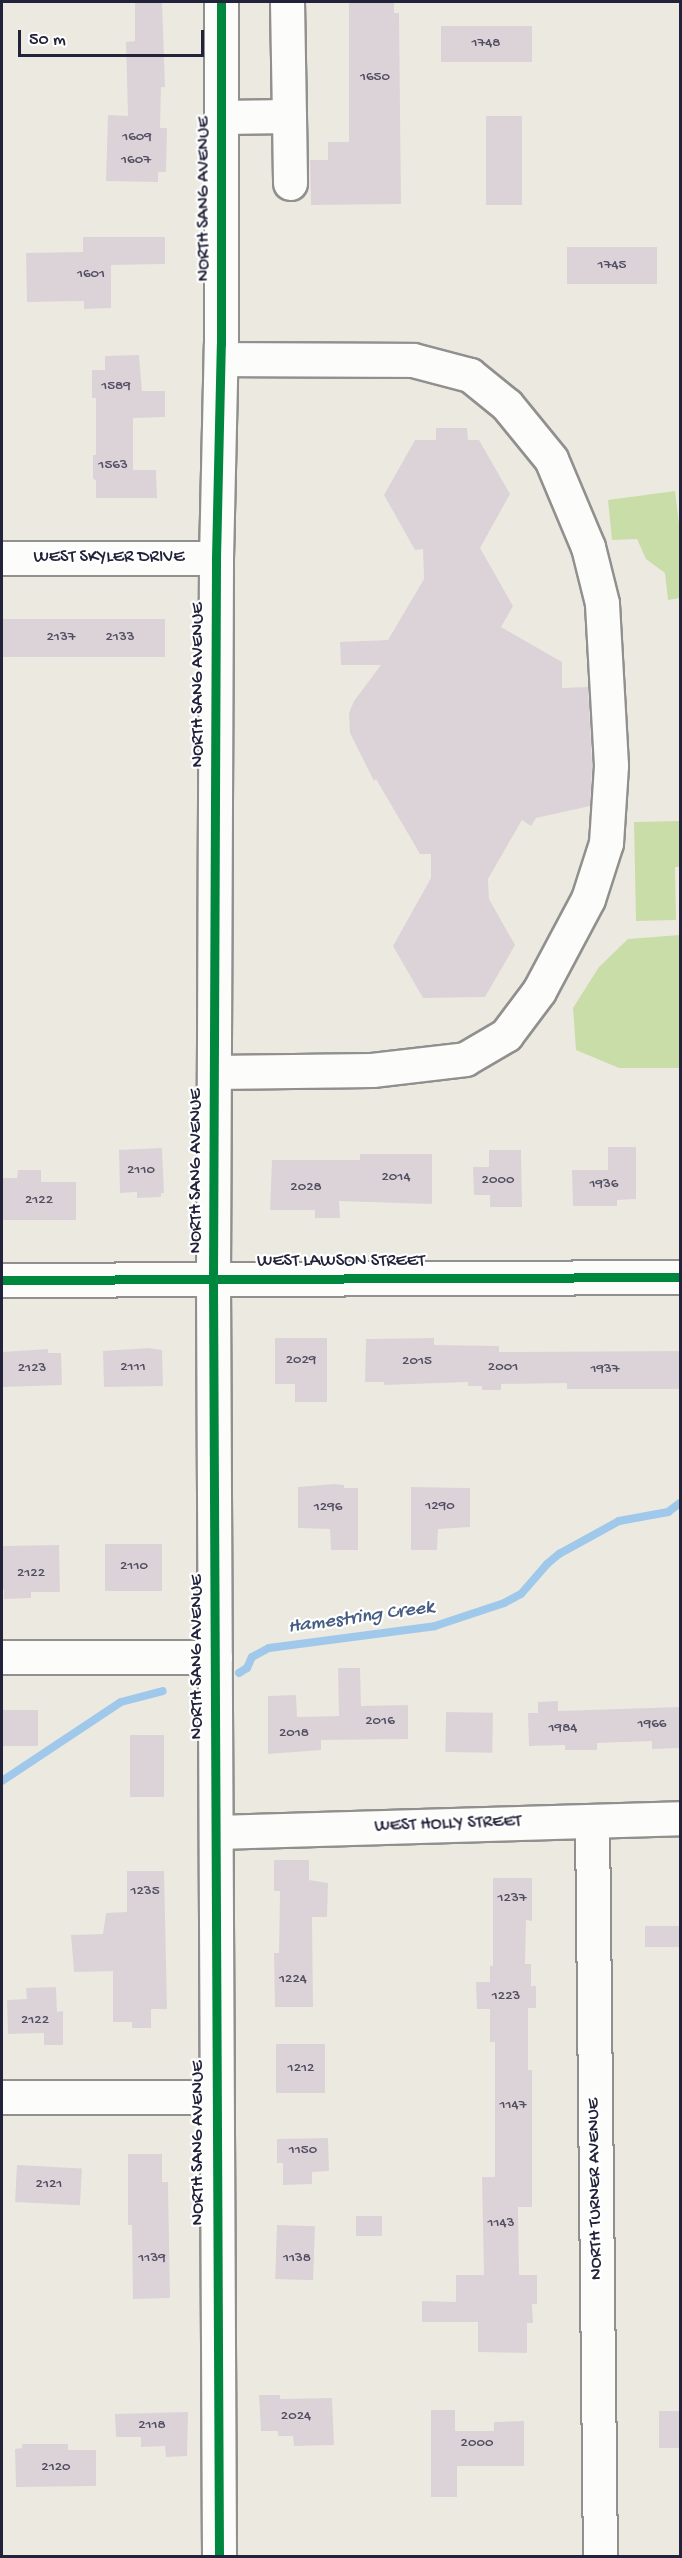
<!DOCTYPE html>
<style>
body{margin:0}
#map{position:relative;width:682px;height:2558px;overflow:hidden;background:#eceae0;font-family:"Gochi Hand",sans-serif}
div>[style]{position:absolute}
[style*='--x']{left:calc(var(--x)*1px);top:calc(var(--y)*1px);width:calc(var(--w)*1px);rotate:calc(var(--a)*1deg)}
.green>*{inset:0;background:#c9dda8}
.stream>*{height:8px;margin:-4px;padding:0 4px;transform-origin:4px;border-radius:4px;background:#9fc8eb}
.building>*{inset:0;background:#dcd3d8;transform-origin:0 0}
.roads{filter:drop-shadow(2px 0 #91908f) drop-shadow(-2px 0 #91908f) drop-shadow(0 2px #91908f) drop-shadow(0 -2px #91908f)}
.minor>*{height:33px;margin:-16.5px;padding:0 16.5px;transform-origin:16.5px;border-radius:16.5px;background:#fcfcfa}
.cycleway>*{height:9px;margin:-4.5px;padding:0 4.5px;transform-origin:4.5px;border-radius:4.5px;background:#00873e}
span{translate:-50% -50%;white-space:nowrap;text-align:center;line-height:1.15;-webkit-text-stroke:4.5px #fff;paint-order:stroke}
.number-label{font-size:15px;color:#504e62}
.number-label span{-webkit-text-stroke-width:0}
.street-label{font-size:18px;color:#22223b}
.water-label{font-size:20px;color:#475e83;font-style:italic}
.frame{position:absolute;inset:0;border:3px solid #22223b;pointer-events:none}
.scale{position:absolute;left:18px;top:30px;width:186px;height:27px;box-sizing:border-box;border:3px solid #22223b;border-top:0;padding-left:8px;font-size:18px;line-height:21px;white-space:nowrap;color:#22223b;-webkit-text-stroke:4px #fff;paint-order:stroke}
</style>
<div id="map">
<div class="green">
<div style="clip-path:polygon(675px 491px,680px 532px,680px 598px,668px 600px,665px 573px,646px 559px,637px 539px,612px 540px,608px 500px)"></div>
<div style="clip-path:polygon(680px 821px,680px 867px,675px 867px,676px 920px,636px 921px,634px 822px)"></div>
<div style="clip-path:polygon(680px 935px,680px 1068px,619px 1068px,576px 1050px,573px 1008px,599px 967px,628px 939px)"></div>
</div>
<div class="stream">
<div style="--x:239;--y:1673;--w:9;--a:-32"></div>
<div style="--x:247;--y:1668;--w:12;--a:-66"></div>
<div style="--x:252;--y:1657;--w:19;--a:-28"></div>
<div style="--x:269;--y:1648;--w:167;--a:-7.5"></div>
<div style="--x:435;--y:1626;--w:73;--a:-18.4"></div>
<div style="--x:504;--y:1603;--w:19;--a:-28"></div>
<div style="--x:521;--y:1594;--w:40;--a:-49"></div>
<div style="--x:547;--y:1564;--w:16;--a:-40"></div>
<div style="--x:559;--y:1554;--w:68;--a:-28.8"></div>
<div style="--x:619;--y:1521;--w:50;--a:-10.4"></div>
<div style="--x:668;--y:1512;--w:15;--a:-37"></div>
<div style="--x:2;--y:1781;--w:143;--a:-33.6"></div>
<div style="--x:121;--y:1702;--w:43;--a:-14.7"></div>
</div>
<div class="building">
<div style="clip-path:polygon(135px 2px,162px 2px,165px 87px,161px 87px,160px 128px,167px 128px,166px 172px,158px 172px,158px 182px,106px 181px,108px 115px,128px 116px,126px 42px,135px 41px)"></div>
<div style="clip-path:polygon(349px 2px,394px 2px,394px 13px,399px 13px,401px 204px,311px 205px,310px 160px,328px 160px,328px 142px,349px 142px)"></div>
<div style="left:441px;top:26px;width:91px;height:36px"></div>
<div style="left:486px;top:116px;width:36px;height:89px"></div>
<div style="clip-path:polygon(83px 237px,165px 237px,165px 264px,111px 265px,111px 308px,84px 309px,84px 301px,27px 302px,26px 253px,83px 252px)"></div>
<div style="left:567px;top:247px;width:90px;height:37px"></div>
<div style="clip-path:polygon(139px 355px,142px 391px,165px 391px,165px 417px,133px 418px,133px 470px,156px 470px,157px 498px,96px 498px,96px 481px,93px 478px,93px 455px,96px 455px,96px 398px,92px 398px,92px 370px,105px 370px,105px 356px)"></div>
<div style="clip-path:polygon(436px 428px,467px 428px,468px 440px,479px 440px,510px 494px,480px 548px,513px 606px,501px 627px,562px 662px,562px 688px,588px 687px,592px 765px,590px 806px,536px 818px,531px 826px,522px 820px,488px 879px,489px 899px,515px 945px,485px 997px,423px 998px,393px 946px,431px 878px,431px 854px,420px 854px,376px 779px,374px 781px,350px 733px,349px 713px,354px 701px,381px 665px,341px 665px,340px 642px,388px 640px,424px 579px,423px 549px,415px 550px,384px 495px,415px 440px,436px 440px)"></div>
<div style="left:2px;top:619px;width:163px;height:38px"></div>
<div style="clip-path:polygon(608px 1147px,636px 1147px,636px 1199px,617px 1200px,617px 1206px,573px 1206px,572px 1170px,608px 1170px)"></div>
<div style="clip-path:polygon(162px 1148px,164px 1193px,161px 1193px,161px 1197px,137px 1198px,137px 1192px,120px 1193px,119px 1150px)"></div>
<div style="clip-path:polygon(489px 1150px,521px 1150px,522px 1207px,490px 1207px,490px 1195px,474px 1195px,473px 1167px,489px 1167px)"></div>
<div style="clip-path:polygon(360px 1154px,432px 1154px,432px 1204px,339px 1201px,340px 1218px,315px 1218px,315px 1210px,270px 1210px,272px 1160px,360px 1160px)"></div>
<div style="clip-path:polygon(18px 1170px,41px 1170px,41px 1182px,76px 1182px,76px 1220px,2px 1220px,2px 1178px,17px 1178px)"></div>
<div style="clip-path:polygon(275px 1338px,327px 1338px,327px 1402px,295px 1402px,295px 1384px,275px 1384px)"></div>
<div style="clip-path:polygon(434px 1338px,434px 1345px,499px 1346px,499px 1352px,681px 1351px,681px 1389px,567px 1389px,567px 1383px,501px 1384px,501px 1390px,482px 1390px,482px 1386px,468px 1386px,468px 1382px,384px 1385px,384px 1382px,365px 1382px,366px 1339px)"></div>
<div style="clip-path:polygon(148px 1348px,162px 1350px,163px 1386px,104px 1387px,103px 1351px)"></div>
<div style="clip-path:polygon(48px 1349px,48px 1353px,61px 1353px,62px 1385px,3px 1387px,2px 1352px)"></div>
<div style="clip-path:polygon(334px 1484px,344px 1485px,344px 1488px,358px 1488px,358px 1550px,331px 1550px,330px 1529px,298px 1528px,298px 1487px)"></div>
<div style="clip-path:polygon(411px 1487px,470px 1488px,470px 1527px,438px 1529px,437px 1550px,411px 1550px)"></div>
<div style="left:105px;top:1544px;width:57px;height:47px"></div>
<div style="clip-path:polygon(59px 1545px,60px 1592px,31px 1592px,31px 1598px,4px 1599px,4px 1589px,2px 1589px,3px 1546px)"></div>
<div style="clip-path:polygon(338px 1668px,360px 1668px,361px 1706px,408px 1705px,408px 1739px,321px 1740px,321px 1750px,268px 1754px,268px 1696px,296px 1695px,297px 1717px,339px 1716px)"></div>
<div style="clip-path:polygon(558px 1701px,558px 1711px,681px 1707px,681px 1748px,652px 1749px,652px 1741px,597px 1743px,597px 1750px,565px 1750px,565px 1745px,529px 1746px,528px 1713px,538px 1713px,538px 1702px)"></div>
<div style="left:2px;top:1710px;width:36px;height:36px"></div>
<div style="left:446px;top:1712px;width:47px;height:40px;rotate:1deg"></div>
<div style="left:164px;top:1735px;width:62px;height:34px;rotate:90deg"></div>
<div style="clip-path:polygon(274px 1860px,309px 1860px,309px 1880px,328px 1883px,327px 1917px,312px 1917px,313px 2007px,275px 2007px,274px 1953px,279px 1953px,280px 1891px,274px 1891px)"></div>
<div style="clip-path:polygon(127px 1871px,164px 1871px,167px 2009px,151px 2009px,151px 2028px,132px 2028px,132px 2022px,113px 2022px,113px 1971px,74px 1972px,71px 1935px,103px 1934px,106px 1913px,127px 1912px)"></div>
<div style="clip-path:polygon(493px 1878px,532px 1878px,532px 1921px,526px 1920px,525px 1964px,531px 1964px,531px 1986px,536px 1986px,536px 2008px,528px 2008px,528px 2070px,532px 2070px,532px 2207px,518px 2207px,519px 2275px,537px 2275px,537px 2304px,532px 2304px,533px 2323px,527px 2323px,527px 2353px,478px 2352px,478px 2322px,422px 2322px,422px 2301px,456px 2302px,456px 2275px,484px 2275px,482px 2177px,495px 2177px,495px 2042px,490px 2042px,490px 2009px,477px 2009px,476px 1982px,490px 1982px,490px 1966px,493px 1966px)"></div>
<div style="left:681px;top:1926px;width:21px;height:36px;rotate:90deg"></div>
<div style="clip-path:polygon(56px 1987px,57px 2012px,63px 2011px,63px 2045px,44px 2045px,44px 2033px,8px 2034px,7px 2000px,27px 1999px,26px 1988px)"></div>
<div style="left:325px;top:2044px;width:49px;height:49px;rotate:90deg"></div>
<div style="clip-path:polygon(328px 2138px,329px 2171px,312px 2172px,312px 2184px,283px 2185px,283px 2163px,277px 2163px,277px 2139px)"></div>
<div style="clip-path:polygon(128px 2154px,162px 2154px,162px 2182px,168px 2182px,170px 2298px,133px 2299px,132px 2225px,128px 2225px)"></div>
<div style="left:17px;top:2165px;width:65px;height:37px;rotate:3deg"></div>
<div style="left:382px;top:2216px;width:20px;height:26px;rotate:90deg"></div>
<div style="left:277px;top:2225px;width:38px;height:54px;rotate:2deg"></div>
<div style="clip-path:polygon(259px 2395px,280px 2395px,280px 2399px,332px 2398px,334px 2445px,294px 2446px,293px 2436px,278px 2436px,278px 2431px,261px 2431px)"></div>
<div style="clip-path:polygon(431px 2410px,455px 2410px,455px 2431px,494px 2431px,494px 2422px,524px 2421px,524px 2466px,457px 2466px,457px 2497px,431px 2497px)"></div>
<div style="left:659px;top:2411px;width:22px;height:37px"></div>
<div style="clip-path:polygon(188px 2412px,187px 2456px,166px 2457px,165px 2446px,141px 2447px,141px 2437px,116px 2437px,115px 2414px)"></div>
<div style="clip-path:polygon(22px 2444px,68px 2444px,68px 2450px,96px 2450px,96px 2486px,16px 2487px,15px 2449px,22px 2448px)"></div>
</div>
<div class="roads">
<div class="minor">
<div style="--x:287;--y:2;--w:114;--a:89"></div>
<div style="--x:221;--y:117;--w:68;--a:-0.8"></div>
<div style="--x:289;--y:116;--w:67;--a:89.1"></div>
<div style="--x:2;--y:558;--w:214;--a:0"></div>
<div style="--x:214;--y:1072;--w:158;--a:-0.7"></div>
<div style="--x:372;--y:1070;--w:94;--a:-6.7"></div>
<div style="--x:465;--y:1059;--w:48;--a:-30.3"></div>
<div style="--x:506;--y:1035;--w:55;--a:-53.1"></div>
<div style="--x:539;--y:991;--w:104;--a:-62"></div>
<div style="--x:588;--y:899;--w:59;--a:-72.2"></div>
<div style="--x:606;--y:843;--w:78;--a:-86.3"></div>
<div style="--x:611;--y:765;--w:162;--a:-93.2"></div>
<div style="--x:602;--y:603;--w:58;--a:-104"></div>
<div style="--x:588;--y:547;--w:95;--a:-112.8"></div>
<div style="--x:551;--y:459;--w:70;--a:-129.2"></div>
<div style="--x:507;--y:405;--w:48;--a:-141"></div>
<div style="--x:470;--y:375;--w:59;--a:-165.3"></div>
<div style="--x:413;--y:360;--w:192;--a:-179.7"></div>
<div style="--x:2;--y:1280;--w:678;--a:-0.25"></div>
<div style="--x:2;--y:1657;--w:213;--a:0"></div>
<div style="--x:592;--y:1821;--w:735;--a:89.38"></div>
<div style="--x:216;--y:1832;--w:464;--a:-1.7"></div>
<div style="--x:2;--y:2097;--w:213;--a:0"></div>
<div style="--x:219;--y:2556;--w:1277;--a:-90.27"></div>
<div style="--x:213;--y:1279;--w:721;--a:-89.76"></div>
<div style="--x:216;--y:558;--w:214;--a:-88.7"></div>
<div style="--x:221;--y:344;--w:342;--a:-90"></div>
</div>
</div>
<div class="cycleway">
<div style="--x:2;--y:1280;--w:678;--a:-0.25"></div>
<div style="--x:219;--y:2556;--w:1277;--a:-90.27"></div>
<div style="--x:213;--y:1279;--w:721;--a:-89.76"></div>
<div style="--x:216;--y:558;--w:214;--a:-88.7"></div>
<div style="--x:221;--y:344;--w:342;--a:-90"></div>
</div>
<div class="number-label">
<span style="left:486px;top:44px">1748</span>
<span style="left:375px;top:78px">1650</span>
<span style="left:137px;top:138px">1609</span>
<span style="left:136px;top:161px">1607</span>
<span style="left:612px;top:266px">1745</span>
<span style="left:91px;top:275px">1601</span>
<span style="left:116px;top:387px">1589</span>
<span style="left:113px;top:466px">1563</span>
<span style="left:61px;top:638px">2137</span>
<span style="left:120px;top:638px">2133</span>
<span style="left:141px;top:1171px">2110</span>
<span style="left:396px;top:1178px">2014</span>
<span style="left:498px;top:1181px">2000</span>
<span style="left:604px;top:1185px">1936</span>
<span style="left:306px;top:1188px">2028</span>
<span style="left:39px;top:1201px">2122</span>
<span style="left:301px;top:1361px">2029</span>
<span style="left:417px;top:1362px">2015</span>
<span style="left:133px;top:1368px">2111</span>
<span style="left:503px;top:1368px">2001</span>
<span style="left:32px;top:1369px">2123</span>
<span style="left:605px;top:1370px">1937</span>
<span style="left:440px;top:1507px">1290</span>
<span style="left:328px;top:1508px">1296</span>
<span style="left:134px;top:1567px">2110</span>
<span style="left:31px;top:1574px">2122</span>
<span style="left:380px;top:1722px">2016</span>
<span style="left:652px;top:1725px">1966</span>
<span style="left:563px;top:1729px">1984</span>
<span style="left:294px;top:1734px">2018</span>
<span style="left:145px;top:1892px">1235</span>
<span style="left:512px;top:1899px">1237</span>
<span style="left:293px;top:1980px">1224</span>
<span style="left:506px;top:1997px">1223</span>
<span style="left:35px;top:2021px">2122</span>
<span style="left:301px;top:2069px">1212</span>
<span style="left:513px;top:2106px">1147</span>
<span style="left:303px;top:2151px">1150</span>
<span style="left:49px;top:2185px">2121</span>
<span style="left:501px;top:2224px">1143</span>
<span style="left:152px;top:2259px">1139</span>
<span style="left:297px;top:2259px">1138</span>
<span style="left:296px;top:2417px">2024</span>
<span style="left:152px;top:2426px">2118</span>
<span style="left:477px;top:2444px">2000</span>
<span style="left:56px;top:2468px">2120</span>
</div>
<div class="street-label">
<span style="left:205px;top:199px;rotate:-90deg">NORTH SANG AVENUE</span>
<span style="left:109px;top:558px">WEST SKYLER DRIVE</span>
<span style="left:199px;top:685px;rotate:-90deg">NORTH SANG AVENUE</span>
<span style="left:197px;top:1171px;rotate:-90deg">NORTH SANG AVENUE</span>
<span style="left:341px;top:1262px">WEST LAWSON STREET</span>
<span style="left:198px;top:1657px;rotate:-90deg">NORTH SANG AVENUE</span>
<span style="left:448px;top:1825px;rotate:-2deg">WEST HOLLY STREET</span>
<span style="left:199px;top:2143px;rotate:-90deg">NORTH SANG AVENUE</span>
<span style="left:596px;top:2189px;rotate:-91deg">NORTH TURNER AVENUE</span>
</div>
<div class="water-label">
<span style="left:361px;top:1618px;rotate:-8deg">Hamestring Creek</span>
</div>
<div class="frame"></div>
<div class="scale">50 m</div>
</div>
